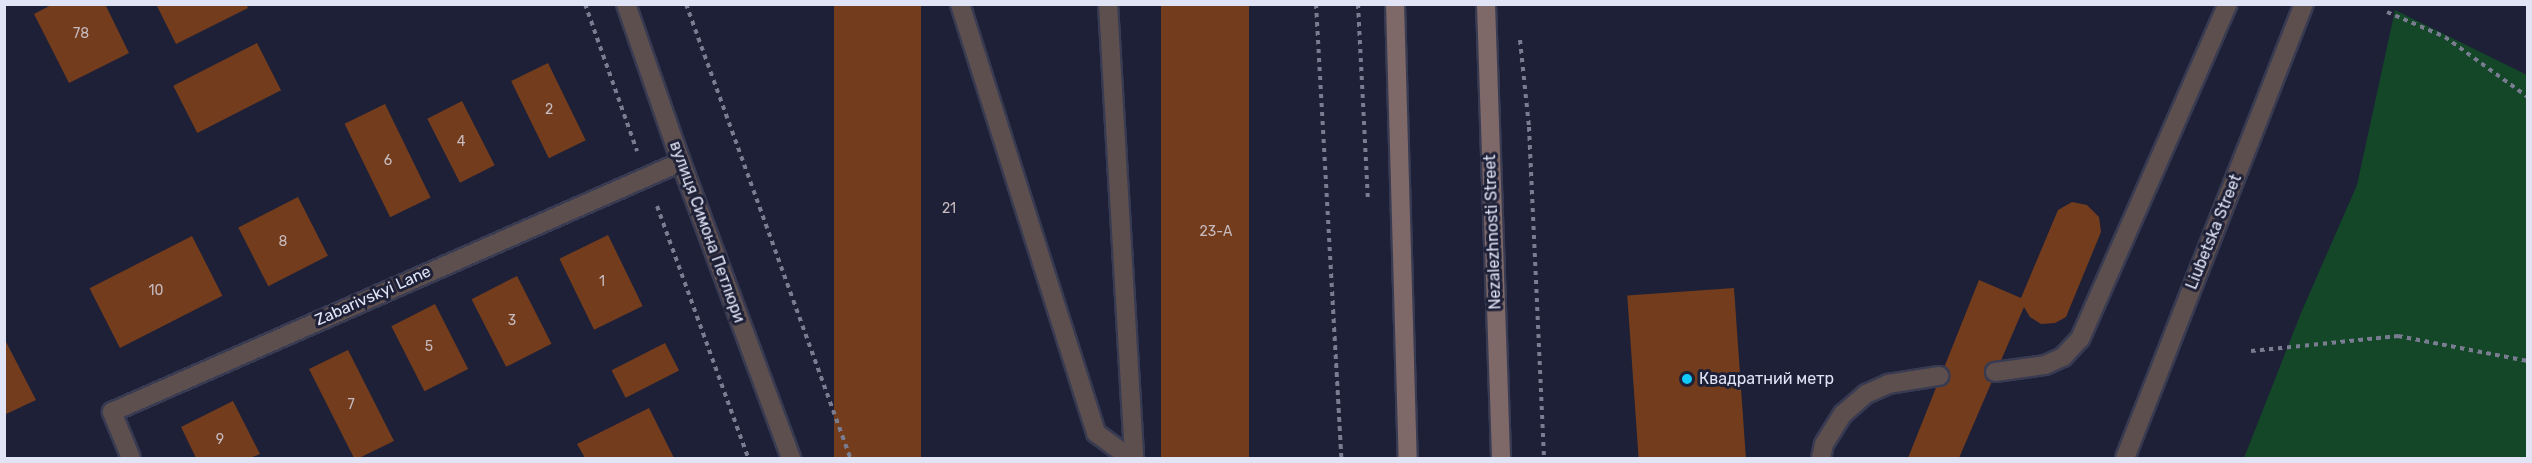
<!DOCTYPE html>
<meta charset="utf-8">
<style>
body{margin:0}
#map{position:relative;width:2532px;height:463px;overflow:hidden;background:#1d2037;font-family:Rubik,sans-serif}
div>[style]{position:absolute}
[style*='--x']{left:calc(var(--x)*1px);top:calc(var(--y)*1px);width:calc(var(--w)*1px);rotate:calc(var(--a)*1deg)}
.green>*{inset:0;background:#134728}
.building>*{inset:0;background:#733c1d;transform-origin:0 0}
.path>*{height:4px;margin-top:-2px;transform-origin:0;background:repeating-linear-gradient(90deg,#7a7d91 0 4.5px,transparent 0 9px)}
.roads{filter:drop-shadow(2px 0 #383b51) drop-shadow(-2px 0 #383b51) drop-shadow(0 2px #383b51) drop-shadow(0 -2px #383b51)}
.service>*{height:18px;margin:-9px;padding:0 9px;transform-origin:9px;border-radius:9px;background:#5e4f4f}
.minor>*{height:18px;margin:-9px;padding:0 9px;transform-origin:9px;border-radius:9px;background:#5e4f4f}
.secondary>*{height:18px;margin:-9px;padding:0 9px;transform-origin:9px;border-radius:9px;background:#7f6868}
.dots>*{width:16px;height:16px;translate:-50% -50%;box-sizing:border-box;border:3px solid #1d2037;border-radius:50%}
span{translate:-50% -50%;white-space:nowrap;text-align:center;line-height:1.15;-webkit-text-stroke:6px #1d2037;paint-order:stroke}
.number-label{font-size:14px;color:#c6babe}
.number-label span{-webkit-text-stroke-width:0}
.street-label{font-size:16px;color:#e1e4f4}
.poi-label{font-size:16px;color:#e1e4f4}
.left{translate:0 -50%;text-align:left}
.frame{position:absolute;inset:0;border:6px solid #e1e4f4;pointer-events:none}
</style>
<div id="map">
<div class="green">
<div style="clip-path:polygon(2395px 10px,2527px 75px,2527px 458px,2244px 458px,2301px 313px,2357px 185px)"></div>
</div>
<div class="building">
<div style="clip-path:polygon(53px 4px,105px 4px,129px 53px,69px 83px,34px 14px)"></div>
<div style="clip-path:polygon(156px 4px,246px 4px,248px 8px,176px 44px)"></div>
<div style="left:834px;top:4px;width:87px;height:481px"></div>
<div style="left:1161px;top:4px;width:88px;height:454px"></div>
<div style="left:257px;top:43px;width:53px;height:94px;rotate:63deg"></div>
<div style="left:548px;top:63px;width:86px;height:41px;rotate:64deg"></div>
<div style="left:462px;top:101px;width:72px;height:39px;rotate:63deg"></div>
<div style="left:385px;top:104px;width:104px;height:45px;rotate:64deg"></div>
<div style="left:298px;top:197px;width:66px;height:67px;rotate:63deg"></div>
<div style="clip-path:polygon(2072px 202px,2087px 205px,2099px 217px,2101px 232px,2066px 317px,2055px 323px,2041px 324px,2030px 317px,2024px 307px,1959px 458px,1908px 458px,1979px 280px,2021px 298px,2058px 210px)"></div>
<div style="left:608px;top:235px;width:79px;height:54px;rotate:64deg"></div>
<div style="left:192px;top:236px;width:67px;height:115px;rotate:63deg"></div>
<div style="left:517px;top:276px;width:76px;height:51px;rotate:63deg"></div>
<div style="left:1734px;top:288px;width:170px;height:107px;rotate:86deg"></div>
<div style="left:435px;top:304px;width:73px;height:49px;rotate:63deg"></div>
<div style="clip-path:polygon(4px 338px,36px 400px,4px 415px)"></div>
<div style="left:665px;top:343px;width:31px;height:60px;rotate:63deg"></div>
<div style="clip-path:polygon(348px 350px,394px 441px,359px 458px,354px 458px,309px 369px)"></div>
<div style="clip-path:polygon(233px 401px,260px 454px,250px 458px,196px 458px,181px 427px)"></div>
<div style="clip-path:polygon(649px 408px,674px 458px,585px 458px,577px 444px)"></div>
</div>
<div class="path">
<div style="--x:585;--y:4;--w:156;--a:70.5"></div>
<div style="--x:686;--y:4;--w:483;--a:70.1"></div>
<div style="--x:1316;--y:4;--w:455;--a:86.8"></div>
<div style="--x:1358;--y:4;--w:195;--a:87.1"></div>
<div style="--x:2387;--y:12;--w:63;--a:23.3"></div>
<div style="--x:2445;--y:37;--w:102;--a:35.9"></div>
<div style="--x:1520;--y:40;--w:87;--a:84.1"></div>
<div style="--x:1529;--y:127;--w:331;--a:87.4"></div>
<div style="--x:657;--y:206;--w:268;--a:70.1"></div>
<div style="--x:2251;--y:351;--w:148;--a:-5.8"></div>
<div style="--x:2398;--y:336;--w:132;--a:10.9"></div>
</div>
<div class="roads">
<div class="service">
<div style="--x:960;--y:4;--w:450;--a:72.4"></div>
<div style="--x:1096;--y:433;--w:42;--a:36.3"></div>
<div style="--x:1108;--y:4;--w:455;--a:86.7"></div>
<div style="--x:1995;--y:372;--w:50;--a:-8"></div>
<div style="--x:2045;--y:365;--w:20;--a:-24"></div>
<div style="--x:2063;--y:357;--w:25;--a:-47"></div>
<div style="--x:2080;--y:339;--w:366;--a:-66.2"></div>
<div style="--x:1821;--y:458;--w:14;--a:-78"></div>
<div style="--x:1824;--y:444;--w:36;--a:-58"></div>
<div style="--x:1843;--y:414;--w:30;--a:-41"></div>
<div style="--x:1866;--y:394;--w:24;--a:-24"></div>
<div style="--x:1888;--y:384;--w:52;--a:-8.9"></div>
</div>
<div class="minor">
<div style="--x:626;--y:4;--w:167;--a:70.8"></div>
<div style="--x:681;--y:162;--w:316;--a:69.6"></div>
<div style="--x:131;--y:458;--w:50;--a:-112.4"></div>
<div style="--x:112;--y:412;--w:621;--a:-23.72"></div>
<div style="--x:2125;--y:458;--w:488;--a:-68.5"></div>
</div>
<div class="secondary">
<div style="--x:1395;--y:4;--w:454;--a:88.4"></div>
<div style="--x:1486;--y:4;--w:454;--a:88.1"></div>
</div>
</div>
<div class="dots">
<div style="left:1687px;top:379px;background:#11cafb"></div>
</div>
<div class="number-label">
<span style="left:81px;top:34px">78</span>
<span style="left:549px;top:110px">2</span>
<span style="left:461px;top:142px">4</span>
<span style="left:388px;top:161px">6</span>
<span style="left:949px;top:209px">21</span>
<span style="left:1216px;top:232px">23-А</span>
<span style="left:283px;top:242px">8</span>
<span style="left:602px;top:282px">1</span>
<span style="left:156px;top:291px">10</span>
<span style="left:512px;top:321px">3</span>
<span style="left:429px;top:347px">5</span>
<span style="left:351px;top:405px">7</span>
<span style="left:220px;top:440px">9</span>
</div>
<div class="street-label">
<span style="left:707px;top:232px;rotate:70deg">вулиця Симона Петлюри</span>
<span style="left:1493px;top:232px;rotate:-92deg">Nezalezhnosti Street</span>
<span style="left:2214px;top:232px;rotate:-68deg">Liubetska Street</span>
<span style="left:373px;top:296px;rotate:-24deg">Zabarivskyi Lane</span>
</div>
<div class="poi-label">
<span class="left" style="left:1699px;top:379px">Квадратний метр</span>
</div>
<div class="frame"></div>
</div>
